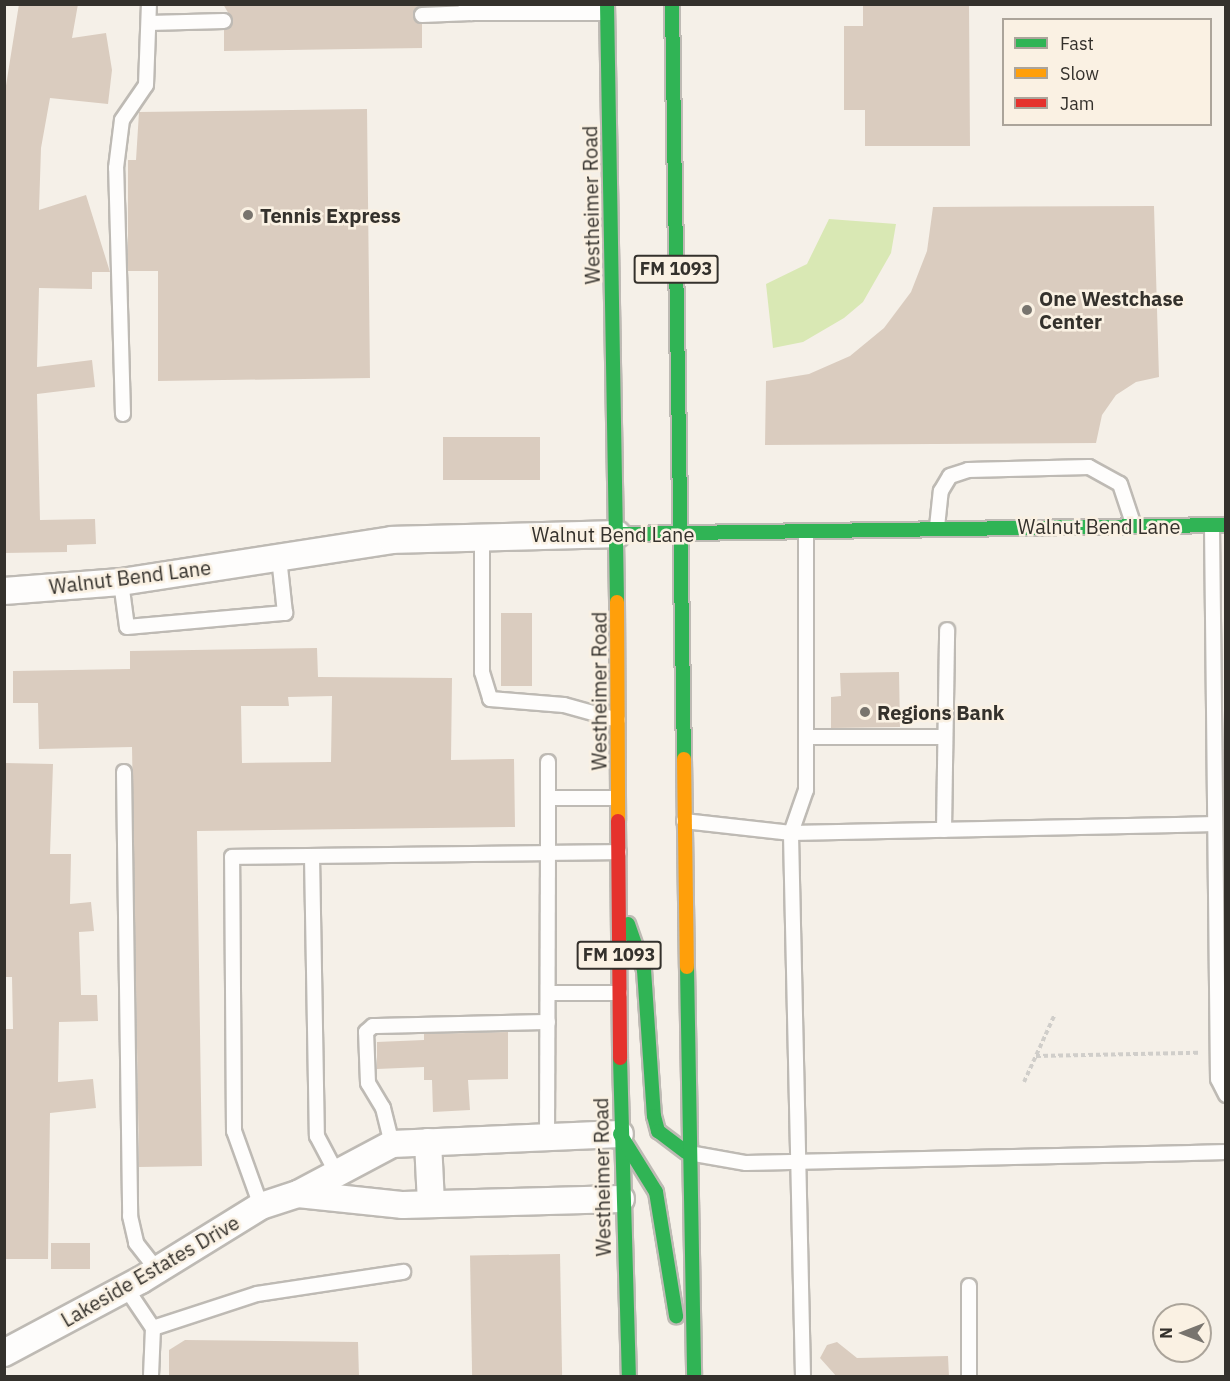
<!DOCTYPE html>
<style>
body{margin:0}
#map{position:relative;width:1230px;height:1381px;overflow:hidden;background:#f5f0e8;font-family:"IBM Plex Sans",sans-serif}
div>[style]{position:absolute}
[style*='--x']{left:calc(var(--x)*1px);top:calc(var(--y)*1px);width:calc(var(--w)*1px);rotate:calc(var(--a)*1deg)}
.water>*{inset:0;background:#d9e8b4}
.building>*{inset:0;background:#daccbf;transform-origin:0 0}
.path>*{height:4px;margin-top:-2px;transform-origin:0;background:repeating-linear-gradient(90deg,#d0ceca 0 4.5px,transparent 0 7.5px)}
.roads{filter:drop-shadow(2px 0 #bebab4) drop-shadow(-2px 0 #bebab4) drop-shadow(0 2px #bebab4) drop-shadow(0 -2px #bebab4)}
.lane>*{height:14px;margin:-7px;padding:0 7px;transform-origin:7px;border-radius:7px;background:#fefdfc}
.street>*{height:26px;margin:-13px;padding:0 13px;transform-origin:13px;border-radius:13px;background:#fefdfc}
.fast>*{height:14px;margin:-7px;padding:0 7px;transform-origin:7px;border-radius:7px;background:#30b455}
.slow>*{height:14px;margin:-7px;padding:0 7px;transform-origin:7px;border-radius:7px;background:#ff9f0a}
.jam>*{height:14px;margin:-7px;padding:0 7px;transform-origin:7px;border-radius:7px;background:#e5322d}
.dots>*{width:16px;height:16px;translate:-50% -50%;box-sizing:border-box;border:3px solid #faf1e3;border-radius:50%}
span{translate:-50% -50%;white-space:nowrap;text-align:center;line-height:1.15;-webkit-text-stroke:5px #faf1e3;paint-order:stroke}
.shield-label span{padding:2px 4px;background:#faf1e3;border:2px solid;border-radius:4px;-webkit-text-stroke-width:0}
.shield-label{font-size:18px;color:#34312c;font-weight:700}
.street-label{font-size:20px;color:#34312c}
.poi-label{font-size:20px;color:#34312c;font-weight:700}
.left{translate:0 -50%;text-align:left}
.frame{position:absolute;inset:0;border:6px solid #34312c;pointer-events:none}
.legend{position:absolute;left:1002px;top:18px;width:210px;height:108px;box-sizing:border-box;background:#faf1e3;border:2px solid #aba49a;margin:0;padding:8px 10px;list-style:none;font-size:18px;color:#34312c}
.legend li{display:flex;align-items:center;gap:12px;height:30px}
.legend b{width:30px;border:2px solid #aba49a}
.north{position:absolute;left:1152px;top:1303px;width:60px;height:60px;box-sizing:border-box;background:#faf1e3;border:2px solid #aba49a;border-radius:50%;rotate:270deg;font-size:16px;font-weight:700;line-height:24px;text-align:center;color:#34312c}
.north::after{content:'';display:block;margin:auto;width:21px;height:27px;background:#78746e;clip-path:polygon(50% 0,100% 100%,50% 72%,0 100%)}
</style>
<div id="map">
<div class="water">
<div style="clip-path:polygon(829px 219px,896px 224px,891px 253px,863px 302px,844px 318px,803px 342px,773px 348px,766px 284px,807px 264px)"></div>
</div>
<div class="building">
<div style="clip-path:polygon(19px 4px,78px 4px,72px 38px,106px 33px,112px 70px,108px 104px,50px 98px,41px 148px,39px 210px,86px 195px,110px 272px,92px 272px,92px 289px,39px 288px,37px 367px,92px 360px,95px 387px,37px 394px,40px 520px,95px 519px,96px 544px,67px 545px,67px 552px,4px 553px,4px 98px)"></div>
<div style="clip-path:polygon(223px 4px,422px 4px,413px 15px,422px 24px,422px 48px,224px 51px,224px 30px,233px 21px)"></div>
<div style="clip-path:polygon(863px 4px,969px 4px,970px 146px,865px 146px,865px 110px,844px 110px,844px 26px,863px 26px)"></div>
<div style="clip-path:polygon(367px 109px,370px 378px,158px 381px,158px 271px,128px 271px,128px 160px,136px 160px,139px 112px)"></div>
<div style="clip-path:polygon(1154px 206px,1159px 377px,1136px 382px,1116px 395px,1102px 415px,1096px 443px,765px 445px,766px 381px,809px 374px,850px 356px,884px 328px,911px 292px,927px 251px,933px 207px)"></div>
<div style="left:540px;top:437px;width:43px;height:97px;rotate:90deg"></div>
<div style="left:532px;top:613px;width:73px;height:31px;rotate:90deg"></div>
<div style="clip-path:polygon(evenodd,317px 648px,318px 677px,452px 678px,451px 760px,514px 759px,515px 827px,197px 831px,202px 1166px,139px 1167px,132px 747px,39px 749px,38px 703px,13px 703px,13px 671px,130px 669px,130px 651px,317px 648px,332px 696px,331px 762px,242px 763px,241px 706px,289px 706px,288px 697px,332px 696px)"></div>
<div style="clip-path:polygon(899px 672px,900px 727px,831px 728px,831px 697px,841px 696px,840px 673px)"></div>
<div style="clip-path:polygon(4px 763px,53px 764px,50px 854px,71px 854px,70px 904px,91px 902px,94px 931px,79px 932px,81px 995px,97px 995px,98px 1021px,59px 1022px,58px 1082px,93px 1079px,96px 1108px,50px 1113px,48px 1259px,4px 1259px,4px 1029px,13px 1029px,12px 977px,4px 977px)"></div>
<div style="clip-path:polygon(508px 1032px,508px 1079px,468px 1080px,470px 1110px,433px 1112px,432px 1080px,424px 1080px,424px 1067px,377px 1069px,377px 1042px,424px 1040px,424px 1034px)"></div>
<div style="left:51px;top:1243px;width:39px;height:26px"></div>
<div style="left:560px;top:1254px;width:123px;height:90px;rotate:89deg"></div>
<div style="clip-path:polygon(185px 1340px,358px 1342px,359px 1377px,169px 1377px,169px 1350px)"></div>
<div style="clip-path:polygon(837px 1342px,857px 1358px,948px 1356px,949px 1377px,837px 1377px,820px 1358px,827px 1345px)"></div>
</div>
<div class="path">
<div style="--x:1036;--y:1056;--w:163;--a:-1.1"></div>
<div style="--x:1024;--y:1082;--w:75;--a:-65.5"></div>
</div>
<div class="roads">
<div class="lane">
<div style="--x:465;--y:4;--w:11;--a:56"></div>
<div style="--x:471;--y:13;--w:136;--a:0"></div>
<div style="--x:422;--y:15;--w:49;--a:-2.3"></div>
<div style="--x:149;--y:23;--w:75;--a:-1.5"></div>
<div style="--x:123;--y:414;--w:246;--a:-91.6"></div>
<div style="--x:116;--y:168;--w:48;--a:-82.9"></div>
<div style="--x:122;--y:120;--w:42;--a:-55.6"></div>
<div style="--x:146;--y:85;--w:81;--a:-87.9"></div>
<div style="--x:1212;--y:525;--w:554;--a:89.38"></div>
<div style="--x:1218;--y:1079;--w:18;--a:63"></div>
<div style="--x:937;--y:527;--w:36;--a:-84"></div>
<div style="--x:941;--y:491;--w:17;--a:-59"></div>
<div style="--x:950;--y:476;--w:19;--a:-18"></div>
<div style="--x:968;--y:470;--w:121;--a:-1.4"></div>
<div style="--x:1089;--y:467;--w:35;--a:29"></div>
<div style="--x:1120;--y:484;--w:44;--a:71.6"></div>
<div style="--x:482;--y:536;--w:136;--a:90"></div>
<div style="--x:482;--y:672;--w:28;--a:73"></div>
<div style="--x:490;--y:699;--w:74;--a:4.6"></div>
<div style="--x:564;--y:705;--w:56;--a:15.5"></div>
<div style="--x:121;--y:582;--w:45;--a:82.4"></div>
<div style="--x:127;--y:627;--w:159;--a:-5.1"></div>
<div style="--x:285;--y:613;--w:55;--a:-96.2"></div>
<div style="--x:806;--y:737;--w:139;--a:0"></div>
<div style="--x:124;--y:772;--w:444;--a:89.2"></div>
<div style="--x:130;--y:1216;--w:28;--a:77"></div>
<div style="--x:136;--y:1243;--w:34;--a:52"></div>
<div style="--x:548;--y:798;--w:70;--a:0"></div>
<div style="--x:684;--y:821;--w:108;--a:6.4"></div>
<div style="--x:791;--y:833;--w:424;--a:-1.2"></div>
<div style="--x:944;--y:830;--w:200;--a:-89.1"></div>
<div style="--x:312;--y:856;--w:280;--a:89"></div>
<div style="--x:317;--y:1136;--w:43;--a:62.2"></div>
<div style="--x:548;--y:993;--w:72;--a:0"></div>
<div style="--x:547;--y:1137;--w:284;--a:-89.8"></div>
<div style="--x:548;--y:853;--w:71;--a:-0.8"></div>
<div style="--x:392;--y:1144;--w:37;--a:-104"></div>
<div style="--x:383;--y:1108;--w:29;--a:-121"></div>
<div style="--x:368;--y:1083;--w:51;--a:-92.2"></div>
<div style="--x:366;--y:1032;--w:9;--a:-41"></div>
<div style="--x:373;--y:1026;--w:175;--a:-1.3"></div>
<div style="--x:689;--y:1153;--w:58;--a:10"></div>
<div style="--x:746;--y:1163;--w:480;--a:-1.3"></div>
<div style="--x:261;--y:1206;--w:80;--a:-109.8"></div>
<div style="--x:234;--y:1131;--w:274;--a:-90.4"></div>
<div style="--x:232;--y:857;--w:316;--a:-0.7"></div>
<div style="--x:548;--y:853;--w:91;--a:-90"></div>
<div style="--x:969;--y:1286;--w:90;--a:90"></div>
<div style="--x:126;--y:1288;--w:48;--a:56"></div>
<div style="--x:153;--y:1328;--w:48;--a:92.4"></div>
<div style="--x:153;--y:1328;--w:109;--a:-18.1"></div>
<div style="--x:257;--y:1294;--w:148;--a:-8.6"></div>
<div style="--x:803;--y:1376;--w:543;--a:-91.27"></div>
<div style="--x:791;--y:833;--w:46;--a:-70.8"></div>
<div style="--x:806;--y:790;--w:259;--a:-90"></div>
</div>
<div class="street">
<div style="--x:4;--y:591;--w:117;--a:-4.4"></div>
<div style="--x:121;--y:582;--w:274;--a:-8.8"></div>
<div style="--x:392;--y:540;--w:225;--a:-1.5"></div>
<div style="--x:428;--y:1142;--w:62;--a:87.2"></div>
<div style="--x:298;--y:1194;--w:106;--a:6"></div>
<div style="--x:403;--y:1205;--w:218;--a:-1.6"></div>
<div style="--x:4;--y:1353;--w:155;--a:-28.1"></div>
<div style="--x:141;--y:1280;--w:141;--a:-31.7"></div>
<div style="--x:261;--y:1206;--w:39;--a:-18"></div>
<div style="--x:298;--y:1194;--w:106;--a:-28"></div>
<div style="--x:392;--y:1144;--w:228;--a:-2.5"></div>
</div>
<div class="fast">
<div style="--x:607;--y:4;--w:598;--a:89.04"></div>
<div style="--x:672;--y:4;--w:755;--a:89.09"></div>
<div style="--x:617;--y:534;--w:609;--a:-0.85"></div>
<div style="--x:628;--y:924;--w:49;--a:70.8"></div>
<div style="--x:644;--y:970;--w:146;--a:86.1"></div>
<div style="--x:654;--y:1116;--w:16;--a:75"></div>
<div style="--x:658;--y:1131;--w:35;--a:37"></div>
<div style="--x:687;--y:967;--w:409;--a:89"></div>
<div style="--x:620;--y:1058;--w:318;--a:88.4"></div>
<div style="--x:620;--y:1134;--w:68;--a:58.2"></div>
<div style="--x:656;--y:1192;--w:126;--a:80.8"></div>
</div>
<div class="slow">
<div style="--x:617;--y:602;--w:219;--a:89.7"></div>
<div style="--x:684;--y:759;--w:208;--a:89.2"></div>
</div>
<div class="jam">
<div style="--x:618;--y:821;--w:237;--a:89.5"></div>
</div>
</div>
<div class="dots">
<div style="left:248px;top:215px;background:#78746e"></div>
<div style="left:1027px;top:310px;background:#78746e"></div>
<div style="left:865px;top:712px;background:#78746e"></div>
</div>
<div class="shield-label">
<span style="left:676px;top:269px">FM 1093</span>
<span style="left:619px;top:955px">FM 1093</span>
</div>
<div class="street-label">
<span style="left:591px;top:205px;rotate:-91deg">Westheimer Road</span>
<span style="left:1099px;top:526px">Walnut Bend Lane</span>
<span style="left:613px;top:534px">Walnut Bend Lane</span>
<span style="left:130px;top:577px;rotate:-7deg">Walnut Bend Lane</span>
<span style="left:599px;top:691px;rotate:-90deg">Westheimer Road</span>
<span style="left:602px;top:1177px;rotate:-91deg">Westheimer Road</span>
<span style="left:150px;top:1271px;rotate:-30deg">Lakeside Estates Drive</span>
</div>
<div class="poi-label">
<span class="left" style="left:260px;top:215px">Tennis Express</span>
<span class="left" style="left:1039px;top:310px">One Westchase<br>Center</span>
<span class="left" style="left:877px;top:712px">Regions Bank</span>
</div>
<div class="frame"></div>
<ul class="legend">
<li><b style="height:8px;background:#30b455"></b>Fast</li>
<li><b style="height:8px;background:#ff9f0a"></b>Slow</li>
<li><b style="height:8px;background:#e5322d"></b>Jam</li>
</ul>
<div class="north">N</div>
</div>
